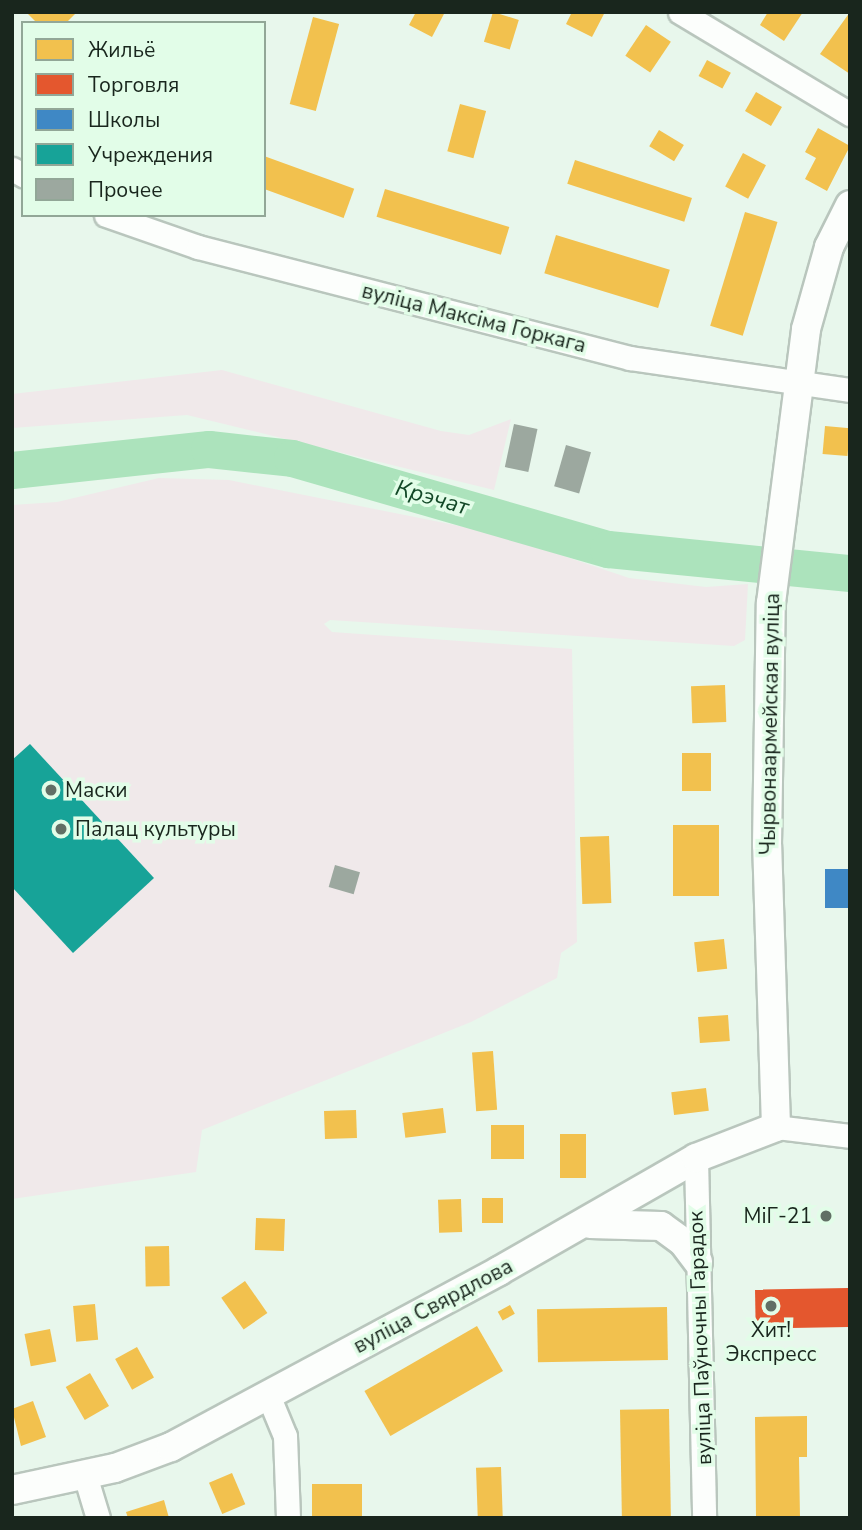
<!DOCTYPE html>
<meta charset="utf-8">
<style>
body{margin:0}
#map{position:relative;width:862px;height:1530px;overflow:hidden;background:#e8f7ec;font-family:"Nunito Sans",sans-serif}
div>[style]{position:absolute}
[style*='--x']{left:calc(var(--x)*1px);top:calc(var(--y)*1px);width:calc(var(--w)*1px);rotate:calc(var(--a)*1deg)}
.green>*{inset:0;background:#f0e9ea}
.homes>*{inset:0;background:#f2c14e;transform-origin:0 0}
.shops>*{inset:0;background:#e4572e;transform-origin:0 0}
.schools>*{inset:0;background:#3f88c5;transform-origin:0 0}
.public>*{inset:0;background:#17a398}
.river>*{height:37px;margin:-18.5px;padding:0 18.5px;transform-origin:18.5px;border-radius:18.5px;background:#ace3bc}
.building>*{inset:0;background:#9ca89f;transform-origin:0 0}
.roads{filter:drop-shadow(2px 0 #b9c6bd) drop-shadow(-2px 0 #b9c6bd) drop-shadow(0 2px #b9c6bd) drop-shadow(0 -2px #b9c6bd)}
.minor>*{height:23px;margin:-11.5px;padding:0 11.5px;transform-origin:11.5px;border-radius:11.5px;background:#fcfefc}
.major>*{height:28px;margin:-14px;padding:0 14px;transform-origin:14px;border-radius:14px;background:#fcfefc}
.dots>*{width:19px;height:19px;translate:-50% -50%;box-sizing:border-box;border:4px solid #e2fde8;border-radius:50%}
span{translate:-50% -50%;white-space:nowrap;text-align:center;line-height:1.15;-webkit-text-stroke:7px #e2fde8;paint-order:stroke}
.street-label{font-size:21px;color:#19261d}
.poi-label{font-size:21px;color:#19261d}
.left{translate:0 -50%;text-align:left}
.right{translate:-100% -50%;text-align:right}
.water-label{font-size:23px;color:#124827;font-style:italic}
.frame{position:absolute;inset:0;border:14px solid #19261d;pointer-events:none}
.legend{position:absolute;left:21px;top:21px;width:245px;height:196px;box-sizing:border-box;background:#e2fde8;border:2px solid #92a797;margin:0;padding:9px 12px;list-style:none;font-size:21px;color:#19261d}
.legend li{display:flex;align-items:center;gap:14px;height:35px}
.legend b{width:35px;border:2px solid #92a797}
</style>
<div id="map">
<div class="green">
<div style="clip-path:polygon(222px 370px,441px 431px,469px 435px,511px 419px,494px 490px,187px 415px,12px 428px,12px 394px)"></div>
<div style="clip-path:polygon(159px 478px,229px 480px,495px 533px,629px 578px,706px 587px,748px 584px,745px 640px,734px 646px,330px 620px,324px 624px,332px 632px,572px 649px,577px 942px,561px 953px,557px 978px,471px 1022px,202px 1130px,196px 1172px,12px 1199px,12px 505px,57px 502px)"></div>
</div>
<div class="homes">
<div style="clip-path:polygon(26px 12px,77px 12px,66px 23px,37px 23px)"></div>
<div style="clip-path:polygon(416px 12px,445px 12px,432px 37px,409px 25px)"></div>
<div style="left:493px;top:12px;width:27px;height:31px;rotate:17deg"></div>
<div style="clip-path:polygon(572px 12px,605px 12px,592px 37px,566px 24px)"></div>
<div style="clip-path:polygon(768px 12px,803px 12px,784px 41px,760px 25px)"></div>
<div style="clip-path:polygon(850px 12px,850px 74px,820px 54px)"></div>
<div style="left:313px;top:17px;width:27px;height:90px;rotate:15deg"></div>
<div style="left:646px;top:25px;width:30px;height:37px;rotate:34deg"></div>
<div style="left:707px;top:60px;width:27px;height:18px;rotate:28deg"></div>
<div style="left:756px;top:92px;width:30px;height:22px;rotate:30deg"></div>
<div style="left:460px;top:104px;width:27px;height:49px;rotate:15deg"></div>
<div style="clip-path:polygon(818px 128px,850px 146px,827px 191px,805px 179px,816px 158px,805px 152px)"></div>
<div style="left:659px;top:130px;width:29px;height:19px;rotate:31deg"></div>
<div style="left:743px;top:153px;width:26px;height:38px;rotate:28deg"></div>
<div style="left:264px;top:156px;width:96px;height:31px;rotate:20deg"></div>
<div style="left:575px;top:160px;width:123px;height:25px;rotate:18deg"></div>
<div style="left:385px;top:189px;width:130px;height:29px;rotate:17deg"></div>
<div style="left:745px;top:212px;width:34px;height:119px;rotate:17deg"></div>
<div style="left:556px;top:235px;width:119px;height:40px;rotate:17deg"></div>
<div style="left:825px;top:426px;width:25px;height:28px;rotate:5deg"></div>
<div style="left:725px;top:685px;width:37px;height:34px;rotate:88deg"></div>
<div style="left:682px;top:753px;width:29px;height:38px"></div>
<div style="left:673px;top:825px;width:46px;height:71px"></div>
<div style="left:609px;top:836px;width:67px;height:29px;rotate:88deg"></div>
<div style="left:724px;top:939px;width:30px;height:30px;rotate:84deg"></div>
<div style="left:728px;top:1015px;width:26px;height:30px;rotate:86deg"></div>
<div style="left:493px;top:1051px;width:59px;height:21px;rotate:86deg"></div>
<div style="left:706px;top:1088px;width:23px;height:35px;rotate:83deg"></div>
<div style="left:443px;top:1108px;width:25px;height:41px;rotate:83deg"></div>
<div style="left:356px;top:1110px;width:28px;height:32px;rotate:88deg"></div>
<div style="left:491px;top:1125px;width:33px;height:34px"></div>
<div style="left:560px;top:1134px;width:26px;height:44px"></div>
<div style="left:482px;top:1198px;width:21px;height:25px"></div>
<div style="left:461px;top:1199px;width:33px;height:23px;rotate:88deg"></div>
<div style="left:256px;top:1218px;width:29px;height:32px;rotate:2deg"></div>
<div style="left:169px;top:1246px;width:40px;height:24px;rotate:89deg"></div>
<div style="left:245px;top:1281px;width:39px;height:29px;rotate:55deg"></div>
<div style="left:95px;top:1304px;width:36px;height:22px;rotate:85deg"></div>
<div style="left:510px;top:1305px;width:10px;height:14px;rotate:61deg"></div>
<div style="left:667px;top:1307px;width:53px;height:130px;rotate:89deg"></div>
<div style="left:477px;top:1326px;width:52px;height:130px;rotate:60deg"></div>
<div style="left:50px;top:1329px;width:33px;height:26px;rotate:79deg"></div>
<div style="left:137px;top:1347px;width:35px;height:25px;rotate:61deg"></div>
<div style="left:90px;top:1373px;width:38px;height:28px;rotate:60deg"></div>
<div style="clip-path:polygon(33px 1401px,46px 1437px,21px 1446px,12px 1409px)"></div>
<div style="left:669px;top:1409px;width:109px;height:49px;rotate:89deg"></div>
<div style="clip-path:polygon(807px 1416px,807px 1457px,799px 1457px,800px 1518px,756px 1518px,755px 1417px)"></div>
<div style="left:501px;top:1467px;width:51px;height:25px;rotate:88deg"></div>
<div style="left:232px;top:1473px;width:34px;height:25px;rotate:67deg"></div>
<div style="left:362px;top:1484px;width:34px;height:50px;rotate:90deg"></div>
<div style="clip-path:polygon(164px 1500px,169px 1518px,128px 1518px,126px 1512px)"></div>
</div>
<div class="shops">
<div style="left:848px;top:1288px;width:39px;height:93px;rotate:89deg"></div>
</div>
<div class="schools">
<div style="left:850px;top:869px;width:39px;height:25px;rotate:90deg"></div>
</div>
<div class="public">
<div style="clip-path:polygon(30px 744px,154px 878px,73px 953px,12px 887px,12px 760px)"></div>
</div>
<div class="river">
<div style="--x:12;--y:470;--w:198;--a:-6.1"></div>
<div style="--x:209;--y:449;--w:83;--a:6.2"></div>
<div style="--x:292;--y:458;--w:329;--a:16.1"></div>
<div style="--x:608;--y:549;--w:243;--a:5.7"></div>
</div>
<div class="building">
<div style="left:514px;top:424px;width:24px;height:44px;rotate:12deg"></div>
<div style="left:566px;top:445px;width:26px;height:43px;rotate:16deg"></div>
<div style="left:335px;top:865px;width:26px;height:23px;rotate:16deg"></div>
</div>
<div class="roads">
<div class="minor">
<div style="--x:680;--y:12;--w:198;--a:31"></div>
<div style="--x:12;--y:169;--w:13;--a:29"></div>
<div style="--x:106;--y:215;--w:97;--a:19.2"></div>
<div style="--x:198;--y:247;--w:446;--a:14.4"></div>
<div style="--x:630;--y:358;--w:222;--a:8.3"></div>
<div style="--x:776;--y:1127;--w:75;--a:6.9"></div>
<div style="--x:696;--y:1158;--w:360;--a:88.7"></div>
<div style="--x:268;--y:1395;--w:44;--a:67.5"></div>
<div style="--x:285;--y:1436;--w:82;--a:87.9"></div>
<div style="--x:85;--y:1475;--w:45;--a:73.2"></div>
</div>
<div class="major">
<div style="--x:590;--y:1224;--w:71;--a:1.6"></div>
<div style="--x:661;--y:1226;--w:27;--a:36"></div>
<div style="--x:683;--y:1242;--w:25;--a:53"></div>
<div style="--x:12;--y:1490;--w:105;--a:-12.1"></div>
<div style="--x:115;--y:1468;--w:60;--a:-20.6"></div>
<div style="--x:171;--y:1447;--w:372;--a:-28.2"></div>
<div style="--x:499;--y:1271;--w:227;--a:-29.8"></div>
<div style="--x:696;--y:1158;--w:86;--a:-21.2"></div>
<div style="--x:776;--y:1127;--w:282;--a:-91.8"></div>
<div style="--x:767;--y:845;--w:242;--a:-89.1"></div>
<div style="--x:771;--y:603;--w:276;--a:-82.7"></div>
<div style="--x:806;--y:329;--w:85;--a:-74.3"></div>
<div style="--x:829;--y:247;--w:47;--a:-63.4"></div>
</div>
</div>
<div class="dots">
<div style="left:51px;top:790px;background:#616f65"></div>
<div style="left:61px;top:829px;background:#616f65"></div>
<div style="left:826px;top:1216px;background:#616f65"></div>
<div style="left:771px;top:1306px;background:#616f65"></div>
</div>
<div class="street-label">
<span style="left:474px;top:318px;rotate:14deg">вуліца Максіма Горкага</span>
<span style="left:770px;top:724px;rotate:-89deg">Чырвонаармейская вуліца</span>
<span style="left:433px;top:1306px;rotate:-28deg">вуліца Свярдлова</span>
<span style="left:700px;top:1338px;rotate:-92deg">вуліца Паўночны Гарадок</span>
</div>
<div class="poi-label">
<span class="left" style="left:65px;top:790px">Маски</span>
<span class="left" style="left:75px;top:829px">Палац культуры</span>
<span class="right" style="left:812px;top:1216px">МіГ-21</span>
<span style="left:771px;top:1342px">Хит!<br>Экспресс</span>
</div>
<div class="water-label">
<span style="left:432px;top:498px;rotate:16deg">Крэчат</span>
</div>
<div class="frame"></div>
<ul class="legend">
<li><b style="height:19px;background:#f2c14e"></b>Жильё</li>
<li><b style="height:19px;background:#e4572e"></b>Торговля</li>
<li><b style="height:19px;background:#3f88c5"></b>Школы</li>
<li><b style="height:19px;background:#17a398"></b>Учреждения</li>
<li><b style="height:19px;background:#9ca89f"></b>Прочее</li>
</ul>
</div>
